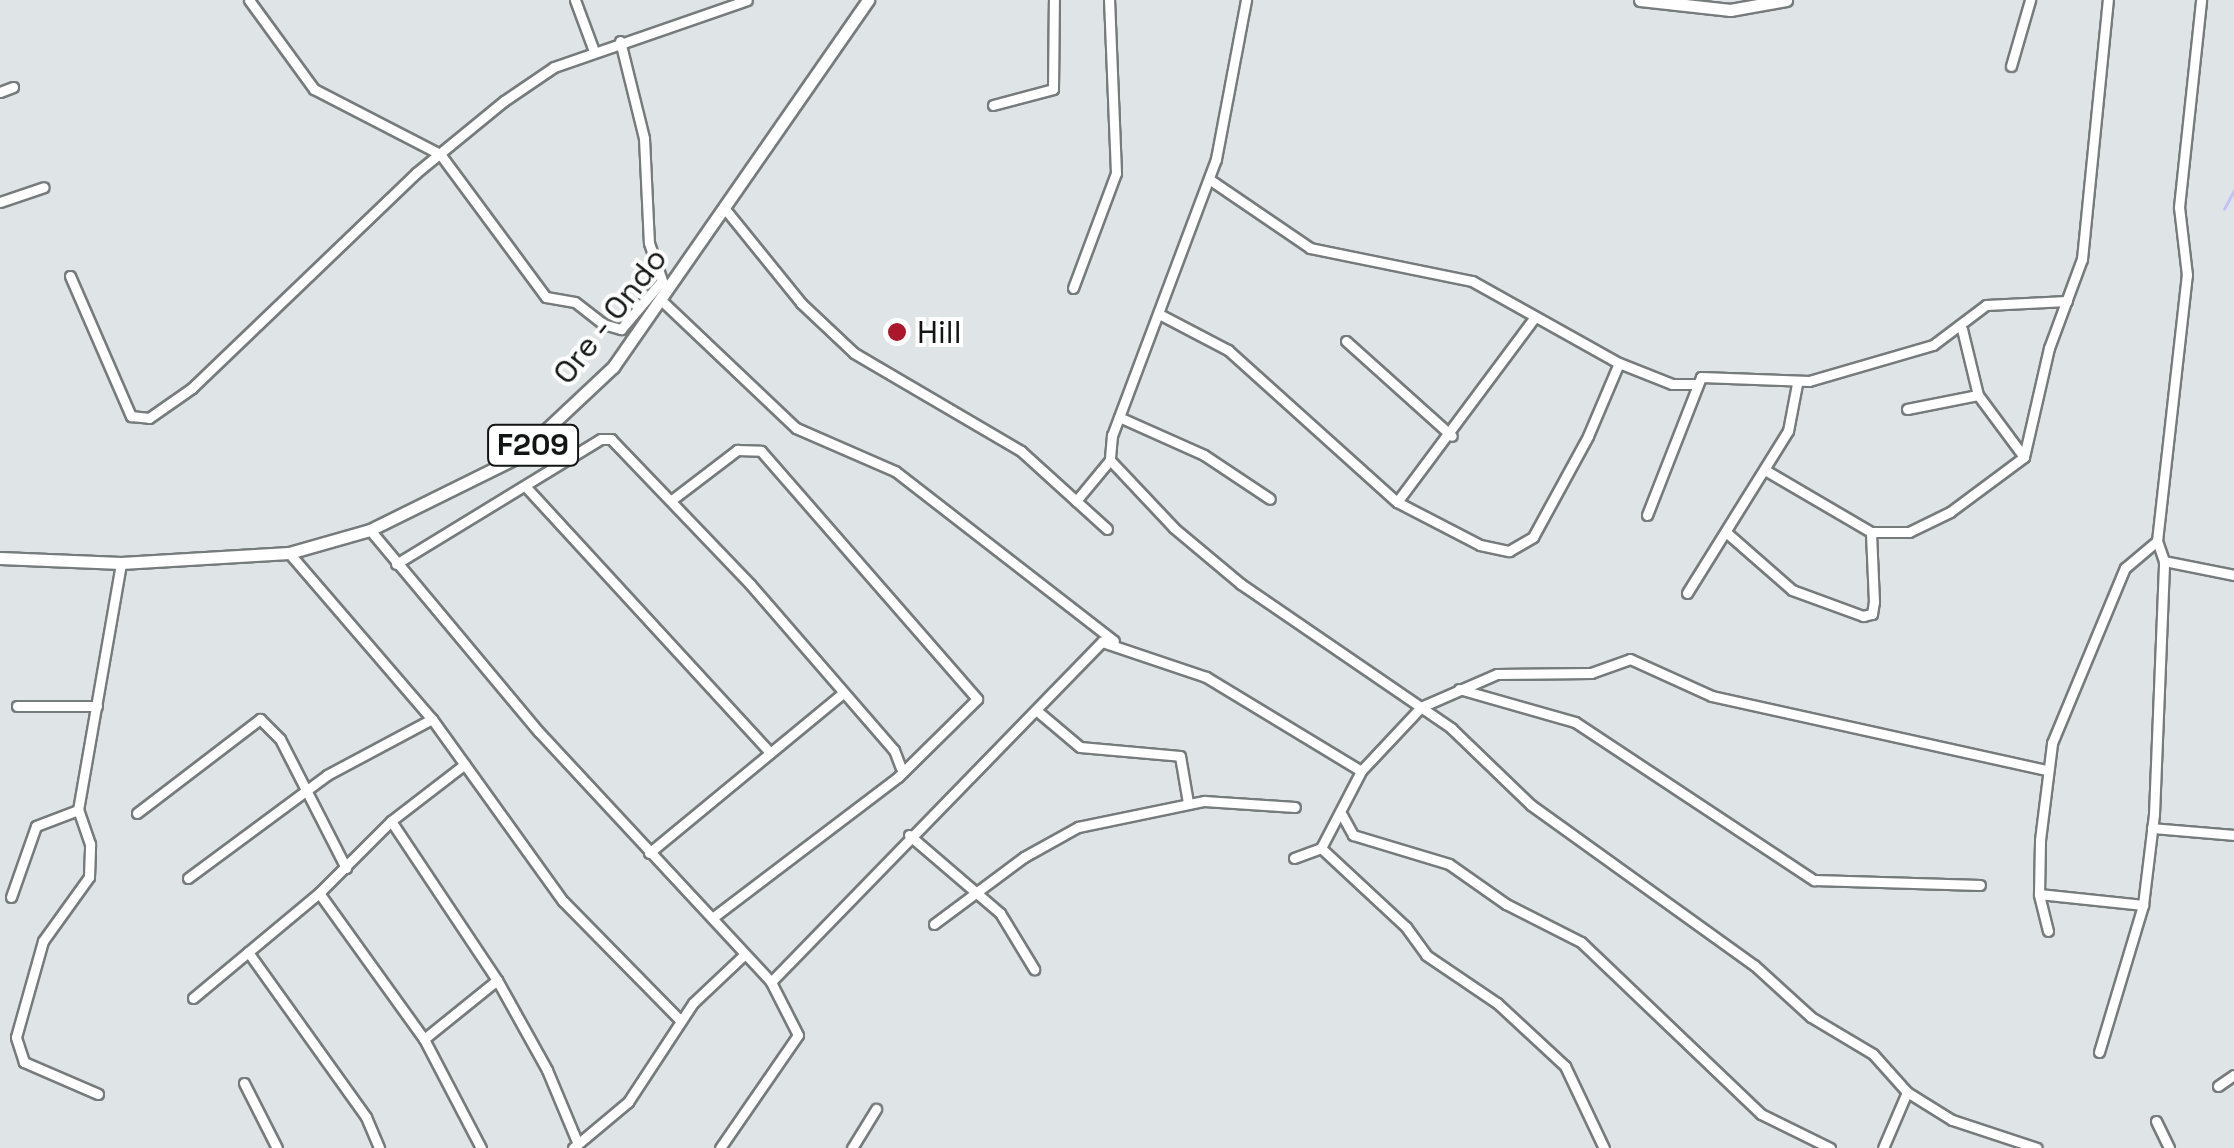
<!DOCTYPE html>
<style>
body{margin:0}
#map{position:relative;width:2234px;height:1148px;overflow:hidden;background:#dfe5e7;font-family:"Space Grotesk",sans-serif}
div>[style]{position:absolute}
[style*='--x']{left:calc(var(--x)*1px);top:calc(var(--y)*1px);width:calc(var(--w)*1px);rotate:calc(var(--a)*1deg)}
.stream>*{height:2.5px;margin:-1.25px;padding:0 1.25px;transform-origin:1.25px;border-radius:1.25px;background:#c2c2f6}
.roads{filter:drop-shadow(2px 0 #767b7c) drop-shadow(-2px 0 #767b7c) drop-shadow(0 2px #767b7c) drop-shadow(0 -2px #767b7c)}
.minor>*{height:9px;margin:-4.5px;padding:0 4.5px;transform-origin:4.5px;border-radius:4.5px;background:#fff}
.major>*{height:11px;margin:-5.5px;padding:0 5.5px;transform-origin:5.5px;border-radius:5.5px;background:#fff}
.dots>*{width:28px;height:28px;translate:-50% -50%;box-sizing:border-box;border:5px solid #fff;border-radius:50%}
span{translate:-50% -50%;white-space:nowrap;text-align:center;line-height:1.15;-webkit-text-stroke:8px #fff;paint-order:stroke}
.shield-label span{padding:2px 8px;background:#fff;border:2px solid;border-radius:8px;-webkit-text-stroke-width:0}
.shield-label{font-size:30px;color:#131515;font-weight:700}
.street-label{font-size:32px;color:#131515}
.poi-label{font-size:32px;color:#131515}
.left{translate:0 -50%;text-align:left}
</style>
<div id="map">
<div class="stream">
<div style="--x:2224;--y:209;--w:21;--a:-62"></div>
</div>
<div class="roads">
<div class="minor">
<div style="--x:249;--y:0;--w:110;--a:53.9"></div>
<div style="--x:314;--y:89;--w:142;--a:27.3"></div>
<div style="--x:440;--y:154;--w:178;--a:53.5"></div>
<div style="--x:546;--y:297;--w:29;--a:10"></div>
<div style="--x:575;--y:302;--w:36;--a:38"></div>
<div style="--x:603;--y:324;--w:19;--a:16"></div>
<div style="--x:621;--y:329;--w:62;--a:-49.6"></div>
<div style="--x:575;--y:0;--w:54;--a:69.6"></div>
<div style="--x:1246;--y:0;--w:162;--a:100.7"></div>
<div style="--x:1216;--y:159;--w:295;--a:110.6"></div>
<div style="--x:1112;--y:435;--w:25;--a:95"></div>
<div style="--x:1110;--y:460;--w:93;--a:46.7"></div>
<div style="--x:1174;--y:528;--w:87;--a:39.9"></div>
<div style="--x:1241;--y:584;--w:255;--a:34.4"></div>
<div style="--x:1451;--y:728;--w:111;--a:43.9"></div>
<div style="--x:1531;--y:805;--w:274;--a:35.7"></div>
<div style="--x:1754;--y:965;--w:77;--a:42.4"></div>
<div style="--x:1811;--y:1017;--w:72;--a:30.8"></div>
<div style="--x:1873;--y:1054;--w:51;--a:48.2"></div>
<div style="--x:1907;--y:1092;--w:53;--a:31.9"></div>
<div style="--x:1952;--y:1120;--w:89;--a:18.2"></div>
<div style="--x:620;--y:41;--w:100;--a:76.1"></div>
<div style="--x:644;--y:138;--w:105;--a:87.3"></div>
<div style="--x:649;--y:243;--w:46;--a:70.8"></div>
<div style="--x:2011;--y:66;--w:69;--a:-73.9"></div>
<div style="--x:0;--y:92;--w:14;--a:-21"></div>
<div style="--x:993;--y:105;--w:62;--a:-14.9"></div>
<div style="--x:1053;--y:89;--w:89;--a:-89.4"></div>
<div style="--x:1209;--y:179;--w:122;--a:34.3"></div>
<div style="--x:1310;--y:248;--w:165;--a:11.5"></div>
<div style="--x:1472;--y:281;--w:168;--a:29.2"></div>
<div style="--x:1619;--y:363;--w:57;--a:21.6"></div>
<div style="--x:1672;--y:384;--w:25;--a:0"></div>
<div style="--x:0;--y:202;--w:46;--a:-18.8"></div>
<div style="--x:725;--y:209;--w:121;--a:51"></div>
<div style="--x:801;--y:303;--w:73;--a:43.3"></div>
<div style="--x:854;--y:353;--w:194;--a:30.4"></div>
<div style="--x:1021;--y:451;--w:116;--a:42.2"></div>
<div style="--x:70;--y:276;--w:153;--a:66.5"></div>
<div style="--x:131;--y:416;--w:18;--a:6"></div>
<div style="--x:149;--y:418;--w:52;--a:-34.9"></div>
<div style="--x:192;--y:388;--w:310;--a:-43.8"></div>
<div style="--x:416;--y:173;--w:114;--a:-39.3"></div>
<div style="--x:504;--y:101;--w:60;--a:-34.2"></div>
<div style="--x:554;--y:67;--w:204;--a:-19.1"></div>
<div style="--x:1073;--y:288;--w:123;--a:-69.5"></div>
<div style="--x:1116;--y:173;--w:173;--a:-92.3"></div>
<div style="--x:661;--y:300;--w:186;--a:43.5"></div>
<div style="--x:796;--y:428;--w:108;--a:23.5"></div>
<div style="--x:895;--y:471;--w:277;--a:37.8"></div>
<div style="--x:1161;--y:315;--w:76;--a:27.6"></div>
<div style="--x:1228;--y:350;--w:227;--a:42"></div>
<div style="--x:1397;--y:502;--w:93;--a:27.4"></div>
<div style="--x:1480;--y:545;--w:30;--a:12"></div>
<div style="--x:1509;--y:551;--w:28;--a:-30"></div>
<div style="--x:1533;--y:537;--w:115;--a:-61.4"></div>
<div style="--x:1588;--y:436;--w:79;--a:-67"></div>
<div style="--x:1962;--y:329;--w:68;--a:76.4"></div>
<div style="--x:1978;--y:395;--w:77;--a:53.4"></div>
<div style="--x:1346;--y:341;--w:142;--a:41.9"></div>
<div style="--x:1907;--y:409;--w:72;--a:-11.2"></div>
<div style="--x:1119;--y:417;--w:93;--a:24.1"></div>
<div style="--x:1204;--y:455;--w:79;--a:33.7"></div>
<div style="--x:1765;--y:470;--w:123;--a:30.3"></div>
<div style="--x:1871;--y:532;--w:38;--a:0"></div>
<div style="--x:1909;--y:532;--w:46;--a:-26"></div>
<div style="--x:1950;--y:512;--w:92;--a:-36.6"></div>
<div style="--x:2024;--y:457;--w:112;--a:-77.1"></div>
<div style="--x:2049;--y:348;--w:95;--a:-69.7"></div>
<div style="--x:2082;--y:259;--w:260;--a:-84.3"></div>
<div style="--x:525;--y:486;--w:360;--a:47.4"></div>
<div style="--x:673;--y:499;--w:81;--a:-37.4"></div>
<div style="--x:737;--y:450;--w:24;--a:2"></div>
<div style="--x:761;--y:451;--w:329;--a:48.9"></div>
<div style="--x:977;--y:699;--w:111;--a:135.4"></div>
<div style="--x:898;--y:777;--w:233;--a:142.8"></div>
<div style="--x:1076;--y:501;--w:53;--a:-50.3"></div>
<div style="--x:1397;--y:502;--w:231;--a:-53.3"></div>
<div style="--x:1647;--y:515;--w:148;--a:-68.6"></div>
<div style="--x:1701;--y:377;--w:108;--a:2.1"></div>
<div style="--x:1809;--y:381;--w:129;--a:-16.2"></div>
<div style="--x:1933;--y:345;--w:66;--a:-37"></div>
<div style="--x:1986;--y:305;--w:81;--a:-2.8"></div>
<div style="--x:370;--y:530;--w:263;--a:50.1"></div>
<div style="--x:539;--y:732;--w:341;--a:47.1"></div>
<div style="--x:1727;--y:533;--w:86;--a:41.2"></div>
<div style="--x:1792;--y:590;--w:76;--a:20.1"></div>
<div style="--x:1863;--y:616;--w:9;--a:-13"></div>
<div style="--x:1872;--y:614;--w:12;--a:-81"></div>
<div style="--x:1874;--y:602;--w:70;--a:-92.5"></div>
<div style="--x:289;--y:553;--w:219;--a:49.3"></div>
<div style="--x:432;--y:719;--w:224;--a:54.3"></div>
<div style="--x:563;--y:901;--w:167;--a:45.5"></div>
<div style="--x:2164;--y:561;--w:71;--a:11.3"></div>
<div style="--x:396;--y:564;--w:240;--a:-31.4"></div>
<div style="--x:601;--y:439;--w:10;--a:0"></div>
<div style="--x:611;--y:439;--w:201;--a:46.2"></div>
<div style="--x:750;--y:584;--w:220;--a:49.1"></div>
<div style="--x:894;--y:750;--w:19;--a:69"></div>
<div style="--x:1687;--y:593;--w:191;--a:-58.1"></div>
<div style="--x:1788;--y:431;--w:48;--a:-79.2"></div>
<div style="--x:1459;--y:689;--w:121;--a:15.9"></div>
<div style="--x:1575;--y:722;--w:287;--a:33.5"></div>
<div style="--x:1814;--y:880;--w:166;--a:1.7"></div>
<div style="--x:17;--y:706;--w:80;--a:0"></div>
<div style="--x:1036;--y:710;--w:57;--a:40.1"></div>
<div style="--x:1080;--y:747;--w:100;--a:5.1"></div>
<div style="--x:1180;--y:756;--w:48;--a:80.3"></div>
<div style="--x:137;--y:813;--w:155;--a:-37.4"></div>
<div style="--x:260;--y:719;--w:28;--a:45"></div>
<div style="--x:280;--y:739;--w:145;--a:62.9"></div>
<div style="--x:1342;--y:815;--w:23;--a:61"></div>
<div style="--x:1353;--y:835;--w:100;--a:16.8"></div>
<div style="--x:1449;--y:864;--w:70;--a:35.1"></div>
<div style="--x:1506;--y:904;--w:84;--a:26.9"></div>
<div style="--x:1581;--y:942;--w:249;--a:43.7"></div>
<div style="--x:1761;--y:1114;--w:77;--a:26.2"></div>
<div style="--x:391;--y:821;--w:191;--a:56.3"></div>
<div style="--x:497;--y:980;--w:103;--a:60.9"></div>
<div style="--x:547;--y:1070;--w:80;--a:67.3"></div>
<div style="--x:2152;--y:828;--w:82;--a:4.9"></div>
<div style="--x:909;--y:835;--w:120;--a:40.6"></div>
<div style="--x:1000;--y:913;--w:66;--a:58.7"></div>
<div style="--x:1321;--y:848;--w:87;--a:-62.5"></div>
<div style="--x:1361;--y:771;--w:88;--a:-46.8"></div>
<div style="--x:1421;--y:707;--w:83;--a:-23.5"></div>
<div style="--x:1497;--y:674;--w:94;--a:-0.6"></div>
<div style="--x:1591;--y:673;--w:41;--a:-19.7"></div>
<div style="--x:1630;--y:659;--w:90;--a:24.3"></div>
<div style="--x:1712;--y:696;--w:343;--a:12.5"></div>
<div style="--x:1321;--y:848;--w:116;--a:42.9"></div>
<div style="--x:1406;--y:927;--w:34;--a:54"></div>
<div style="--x:1426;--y:955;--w:86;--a:34.1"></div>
<div style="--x:1497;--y:1003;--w:93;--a:42.8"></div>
<div style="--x:1565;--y:1066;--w:91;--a:64.6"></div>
<div style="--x:649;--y:853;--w:251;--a:-39.5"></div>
<div style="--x:1294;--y:858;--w:29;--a:-20"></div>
<div style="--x:188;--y:878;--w:173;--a:-36.5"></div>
<div style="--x:327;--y:775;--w:119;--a:-28.1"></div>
<div style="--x:319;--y:893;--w:180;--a:54.3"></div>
<div style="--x:424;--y:1039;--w:123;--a:62.4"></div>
<div style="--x:2039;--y:894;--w:105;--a:6"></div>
<div style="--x:11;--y:897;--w:75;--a:-70.6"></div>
<div style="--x:36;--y:826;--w:45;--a:-20.9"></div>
<div style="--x:934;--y:924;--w:112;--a:-36.7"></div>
<div style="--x:1024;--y:857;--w:62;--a:-29.1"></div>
<div style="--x:1078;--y:827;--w:129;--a:-11.7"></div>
<div style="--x:1204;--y:801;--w:91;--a:3.8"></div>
<div style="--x:2048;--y:931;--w:38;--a:-104"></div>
<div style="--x:2039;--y:894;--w:54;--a:-88.9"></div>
<div style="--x:2040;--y:840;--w:98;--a:-82.9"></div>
<div style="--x:2052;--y:743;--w:190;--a:-67.4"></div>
<div style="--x:2125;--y:568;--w:42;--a:-40.2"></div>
<div style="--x:248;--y:952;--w:203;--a:54.4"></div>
<div style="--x:366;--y:1117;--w:34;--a:67"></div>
<div style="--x:193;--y:998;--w:164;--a:-39.8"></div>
<div style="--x:319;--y:893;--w:102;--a:-45"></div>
<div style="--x:391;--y:821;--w:93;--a:-37.6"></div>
<div style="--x:424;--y:1039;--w:94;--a:-38.9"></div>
<div style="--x:2099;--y:1052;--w:153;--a:-73.3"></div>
<div style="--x:2143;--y:905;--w:92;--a:-83.1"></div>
<div style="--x:2154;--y:814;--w:253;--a:-87.7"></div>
<div style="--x:2164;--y:561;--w:21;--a:-109"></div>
<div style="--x:2157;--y:541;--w:268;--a:-83.6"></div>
<div style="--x:2187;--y:275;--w:68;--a:-96.7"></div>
<div style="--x:2179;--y:207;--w:208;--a:-83.9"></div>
<div style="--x:244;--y:1083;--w:73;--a:63.1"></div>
<div style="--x:2218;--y:1086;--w:19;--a:-35"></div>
<div style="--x:98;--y:1094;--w:81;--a:-156.6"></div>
<div style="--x:24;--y:1062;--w:26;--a:-108"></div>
<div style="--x:16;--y:1037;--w:100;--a:-74.3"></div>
<div style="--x:43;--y:941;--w:79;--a:-54.3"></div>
<div style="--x:89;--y:877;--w:33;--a:-88"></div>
<div style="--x:90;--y:844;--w:36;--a:-109"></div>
<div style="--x:78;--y:810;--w:251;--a:-80.1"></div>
<div style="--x:2156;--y:1121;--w:30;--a:64"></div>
<div style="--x:573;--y:1148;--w:72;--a:-39.9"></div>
<div style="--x:628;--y:1102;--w:118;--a:-56.7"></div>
<div style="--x:693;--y:1003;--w:71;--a:-43.3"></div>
<div style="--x:720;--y:1148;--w:137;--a:-55.4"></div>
<div style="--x:798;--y:1035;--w:59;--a:-117"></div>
<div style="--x:771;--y:982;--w:475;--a:-45.8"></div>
<div style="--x:1102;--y:642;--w:110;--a:18.6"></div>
<div style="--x:1206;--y:677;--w:181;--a:31.2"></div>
<div style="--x:852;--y:1148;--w:46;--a:-58.4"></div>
<div style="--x:1883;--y:1148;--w:61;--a:-66.8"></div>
</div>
<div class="major">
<div style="--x:1640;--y:0;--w:91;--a:6.3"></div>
<div style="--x:1730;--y:10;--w:57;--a:-10.1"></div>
<div style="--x:0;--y:558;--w:121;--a:2.4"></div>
<div style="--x:121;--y:563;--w:168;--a:-3.4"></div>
<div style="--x:289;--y:553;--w:84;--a:-15.9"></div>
<div style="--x:370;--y:530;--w:163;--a:-26.3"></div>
<div style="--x:516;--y:458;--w:133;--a:-43.2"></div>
<div style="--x:613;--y:367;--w:447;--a:-55.2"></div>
</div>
</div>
<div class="dots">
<div style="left:897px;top:332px;background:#ab162a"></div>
</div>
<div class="shield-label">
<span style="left:533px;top:445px">F209</span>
</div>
<div class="street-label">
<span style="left:610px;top:316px;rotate:-52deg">Ore - Ondo</span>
</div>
<div class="poi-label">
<span class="left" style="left:917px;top:332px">Hill</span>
</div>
</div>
